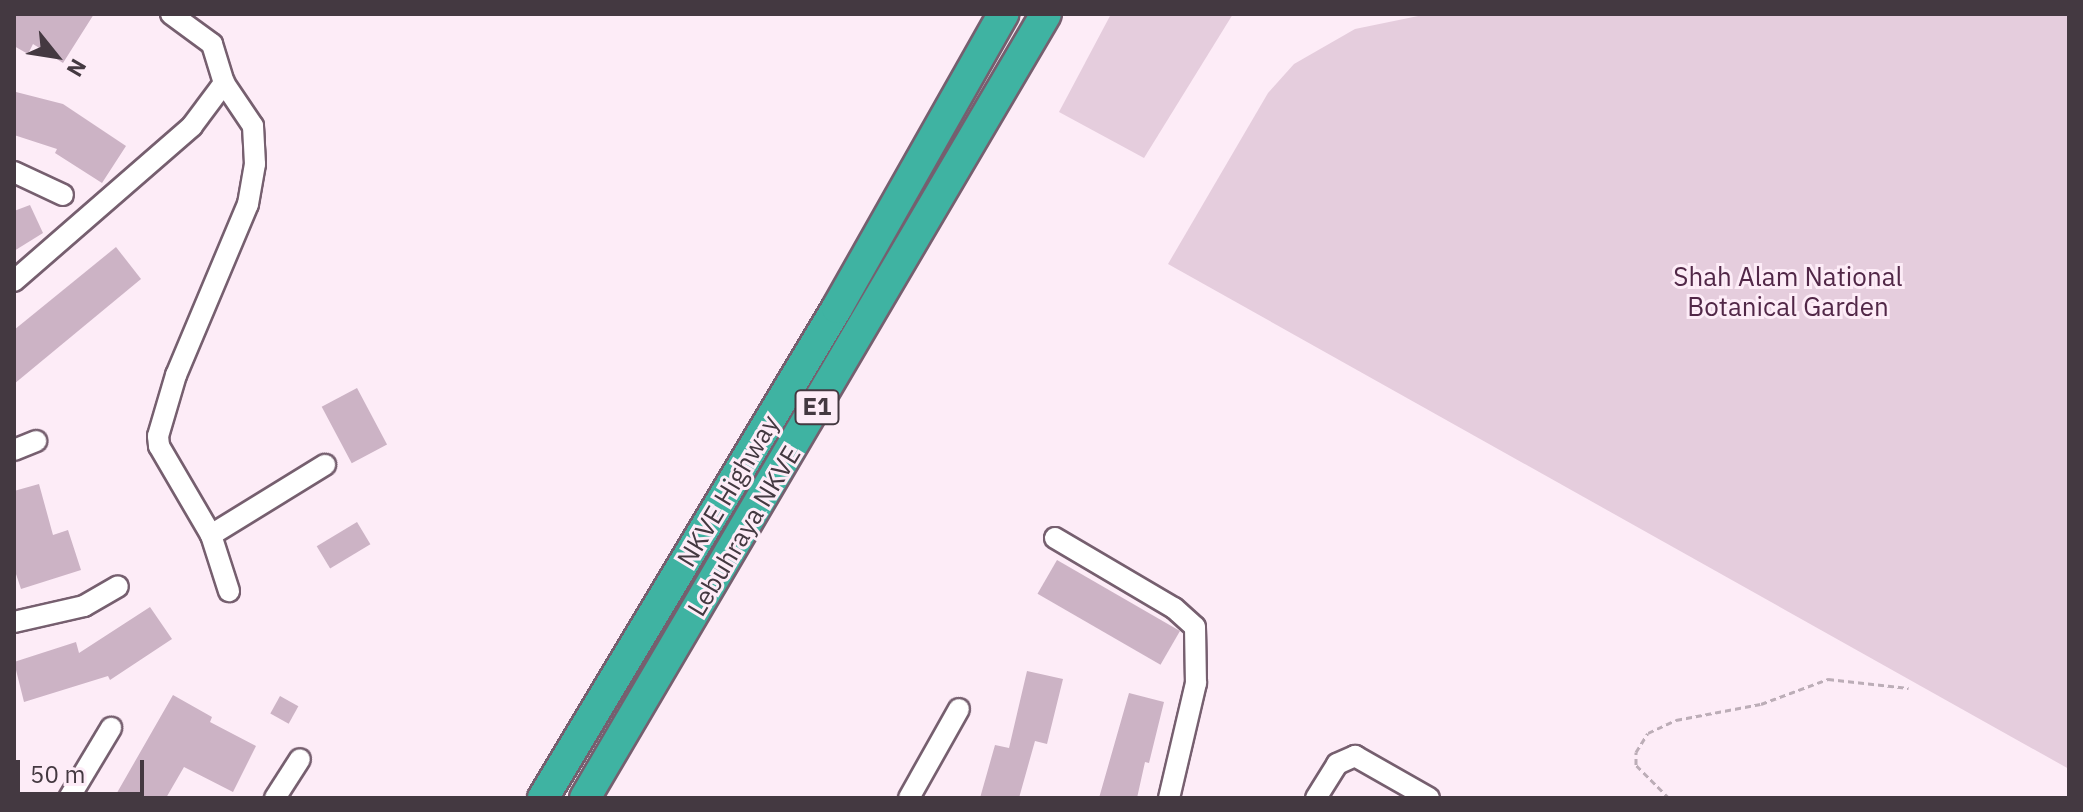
<!DOCTYPE html>
<style>
body{margin:0}
#map{position:relative;width:2083px;height:812px;overflow:hidden;background:#fdecf7;font-family:"IBM Plex Sans",sans-serif}
div>[style]{position:absolute}
[style*='--x']{left:calc(var(--x)*1px);top:calc(var(--y)*1px);width:calc(var(--w)*1px);rotate:calc(var(--a)*1deg)}
.green>*{inset:0;background:#e5cddd}
.building>*{inset:0;background:#ccb3c5;transform-origin:0 0}
.path>*{height:3px;margin-top:-1.5px;transform-origin:0;background:repeating-linear-gradient(90deg,#bcadb7 0 6px,transparent 0 10px)}
.roads{filter:drop-shadow(2px 0 #765f6f) drop-shadow(-2px 0 #765f6f) drop-shadow(0 2px #765f6f) drop-shadow(0 -2px #765f6f)}
.minor>*{height:20px;margin:-10px;padding:0 10px;transform-origin:10px;border-radius:10px;background:#fff}
.highway>*{height:30px;margin:-15px;padding:0 15px;transform-origin:15px;border-radius:15px;background:#3fb3a2}
span{translate:-50% -50%;white-space:nowrap;text-align:center;line-height:1.15;-webkit-text-stroke:6px #fdecf7;paint-order:stroke}
.shield-label span{padding:2px 6px;background:#fdecf7;border:2px solid;border-radius:6px;-webkit-text-stroke-width:0}
.shield-label{font-size:24px;color:#443941;font-weight:700}
.park-label{font-size:26px;color:#512747}
.street-label{font-size:26px;color:#443941}
.frame{position:absolute;inset:0;border:16px solid #443941;pointer-events:none}
.north{position:absolute;left:16px;top:16px;width:80px;height:80px;-webkit-text-stroke:6px #fdecf7;paint-order:stroke;rotate:120deg;font-size:22px;font-weight:700;line-height:32px;text-align:center;color:#443941}
.north::after{content:'';display:block;margin:auto;width:28px;height:36px;background:#443941;clip-path:polygon(50% 0,100% 100%,50% 72%,0 100%)}
.scale{position:absolute;left:16px;top:760px;width:128px;height:36px;box-sizing:border-box;border:4px solid #443941;border-top:0;padding-left:10px;font-size:24px;line-height:28px;white-space:nowrap;color:#443941;-webkit-text-stroke:6px #fdecf7;paint-order:stroke}
</style>
<div id="map">
<div class="green">
<div style="clip-path:polygon(1111px 14px,1233px 14px,1144px 158px,1059px 112px)"></div>
<div style="clip-path:polygon(1428px 14px,2069px 14px,2069px 769px,1168px 264px,1268px 93px,1294px 64px,1355px 29px)"></div>
</div>
<div class="building">
<div style="clip-path:polygon(14px 14px,94px 14px,63px 63px,33px 44px,28px 54px,14px 46px)"></div>
<div style="clip-path:polygon(16px 92px,63px 104px,126px 146px,102px 183px,55px 153px,57px 149px,14px 135px)"></div>
<div style="clip-path:polygon(30px 205px,43px 233px,14px 251px,14px 211px)"></div>
<div style="clip-path:polygon(116px 247px,141px 279px,14px 384px,14px 330px)"></div>
<div style="left:357px;top:388px;width:64px;height:40px;rotate:62deg"></div>
<div style="clip-path:polygon(39px 484px,53px 535px,68px 530px,81px 570px,21px 589px,14px 568px,14px 491px)"></div>
<div style="left:357px;top:522px;width:26px;height:47px;rotate:59deg"></div>
<div style="left:1057px;top:560px;width:142px;height:39px;rotate:30deg"></div>
<div style="clip-path:polygon(150px 607px,172px 639px,110px 680px,108px 676px,24px 702px,14px 662px,76px 642px,79px 653px)"></div>
<div style="clip-path:polygon(1027px 671px,1063px 679px,1047px 744px,1035px 741px,1019px 798px,980px 798px,995px 745px,1009px 748px)"></div>
<div style="clip-path:polygon(1129px 693px,1164px 702px,1149px 763px,1145px 762px,1137px 798px,1099px 798px)"></div>
<div style="clip-path:polygon(173px 695px,212px 717px,210px 722px,256px 746px,233px 792px,184px 767px,166px 798px,114px 798px)"></div>
<div style="left:280px;top:696px;width:21px;height:20px;rotate:29deg"></div>
</div>
<div class="path">
<div style="--x:1669;--y:798;--w:47;--a:-135"></div>
<div style="--x:1636;--y:765;--w:13;--a:-90"></div>
<div style="--x:1636;--y:752;--w:22;--a:-58"></div>
<div style="--x:1648;--y:733;--w:31;--a:-25"></div>
<div style="--x:1676;--y:720;--w:86;--a:-10.7"></div>
<div style="--x:1761;--y:704;--w:72;--a:-20.5"></div>
<div style="--x:1828;--y:679;--w:81;--a:6.4"></div>
</div>
<div class="roads">
<div class="minor">
<div style="--x:171;--y:14;--w:51;--a:36.2"></div>
<div style="--x:212;--y:44;--w:41;--a:72.9"></div>
<div style="--x:224;--y:83;--w:52;--a:56"></div>
<div style="--x:253;--y:126;--w:38;--a:87"></div>
<div style="--x:255;--y:164;--w:41;--a:99.9"></div>
<div style="--x:248;--y:204;--w:186;--a:112.8"></div>
<div style="--x:176;--y:375;--w:64;--a:106.4"></div>
<div style="--x:158;--y:436;--w:10;--a:84"></div>
<div style="--x:159;--y:446;--w:103;--a:59.7"></div>
<div style="--x:211;--y:535;--w:59;--a:72.2"></div>
<div style="--x:14;--y:172;--w:54;--a:25.1"></div>
<div style="--x:14;--y:281;--w:236;--a:-41"></div>
<div style="--x:192;--y:126;--w:54;--a:-53.3"></div>
<div style="--x:14;--y:450;--w:24;--a:-22"></div>
<div style="--x:211;--y:535;--w:134;--a:-31.6"></div>
<div style="--x:1055;--y:538;--w:138;--a:30.5"></div>
<div style="--x:1174;--y:608;--w:28;--a:42"></div>
<div style="--x:1195;--y:627;--w:56;--a:89"></div>
<div style="--x:1196;--y:683;--w:118;--a:103.2"></div>
<div style="--x:14;--y:622;--w:72;--a:-12.9"></div>
<div style="--x:84;--y:606;--w:39;--a:-30"></div>
<div style="--x:69;--y:798;--w:82;--a:-59"></div>
<div style="--x:275;--y:798;--w:46;--a:-57.3"></div>
<div style="--x:909;--y:798;--w:102;--a:-60.7"></div>
<div style="--x:1316;--y:798;--w:40;--a:-58"></div>
<div style="--x:1337;--y:764;--w:20;--a:-24"></div>
<div style="--x:1355;--y:756;--w:85;--a:29.6"></div>
</div>
<div class="highway">
<div style="--x:543;--y:798;--w:571;--a:-59.04"></div>
<div style="--x:837;--y:308;--w:338;--a:-60.5"></div>
<div style="--x:585;--y:798;--w:909;--a:-59.54"></div>
</div>
</div>
<div class="shield-label">
<span style="left:817px;top:407px">E1</span>
</div>
<div class="park-label">
<span style="left:1788px;top:292px">Shah Alam National<br>Botanical Garden</span>
</div>
<div class="street-label">
<span style="left:728px;top:491px;rotate:-59deg">NKVE Highway</span>
<span style="left:744px;top:531px;rotate:-59deg">Lebuhraya NKVE</span>
</div>
<div class="frame"></div>
<div class="north">N</div>
<div class="scale">50 m</div>
</div>
